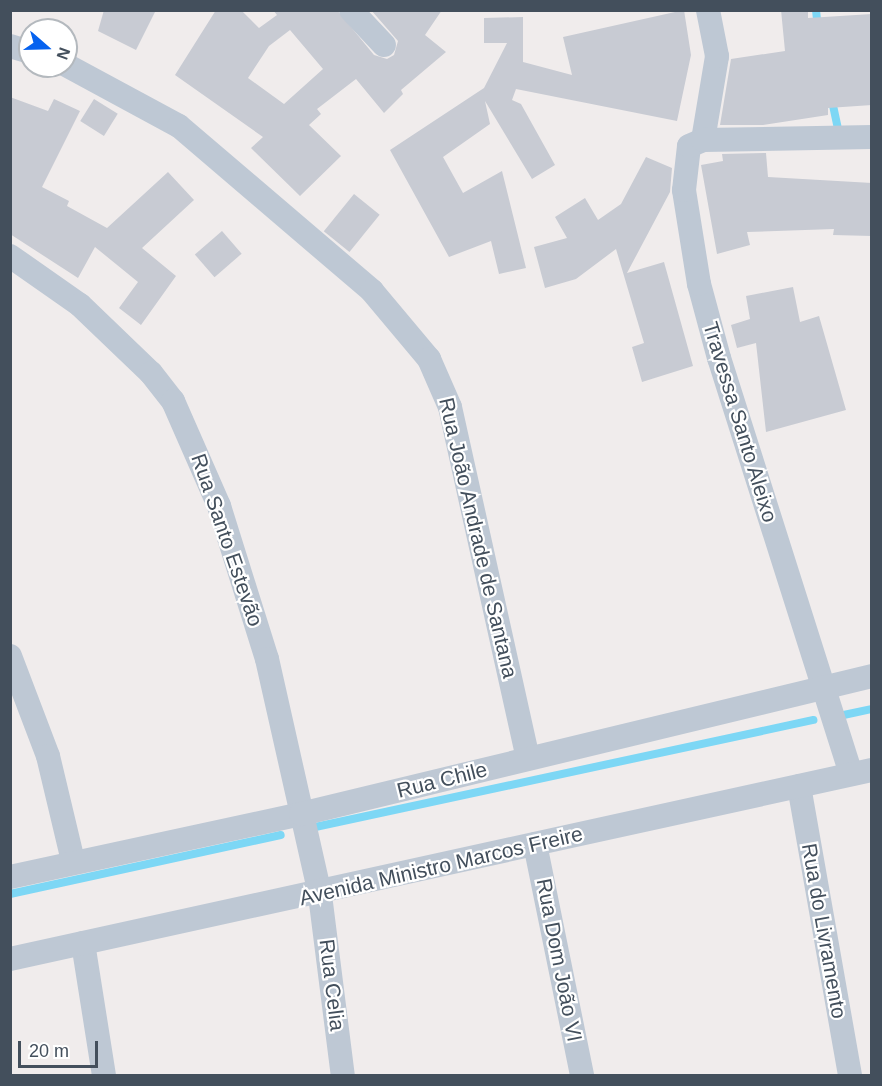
<!DOCTYPE html>
<meta charset="utf-8">
<style>
body{margin:0}
#map{position:relative;width:882px;height:1086px;overflow:hidden;background:#f0ecec;font-family:Arial,sans-serif}
div>[style]{position:absolute}
[style*='--x']{left:calc(var(--x)*1px);top:calc(var(--y)*1px);width:calc(var(--w)*1px);rotate:calc(var(--a)*1deg)}
.stream>*{height:8px;margin:-4px;padding:0 4px;transform-origin:4px;border-radius:4px;background:#7dd7f5}
.building>*{inset:0;background:#c8cbd3;transform-origin:0 0}
.minor>*{height:24px;margin:-12px;padding:0 12px;transform-origin:12px;border-radius:12px;background:#bec8d4}
span{translate:-50% -50%;white-space:nowrap;text-align:center;line-height:1.15;-webkit-text-stroke:4.5px #fff;paint-order:stroke}
.street-label{font-size:21px;color:#434f5c}
.frame{position:absolute;inset:0;border:12px solid #434f5c;pointer-events:none}
.north{position:absolute;left:18px;top:18px;width:60px;height:60px;box-sizing:border-box;background:#fff;border:2px solid #b4b9be;border-radius:50%;rotate:110deg;font-size:16px;font-weight:700;line-height:24px;text-align:center;color:#434f5c}
.north::after{content:'';display:block;margin:auto;width:21px;height:27px;background:#0662ef;clip-path:polygon(50% 0,100% 100%,50% 72%,0 100%)}
.scale{position:absolute;left:18px;top:1041px;width:80px;height:27px;box-sizing:border-box;border:3px solid #434f5c;border-top:0;padding-left:8px;font-size:18px;line-height:21px;white-space:nowrap;color:#434f5c;-webkit-text-stroke:4px #fff;paint-order:stroke}
</style>
<div id="map">
<div class="stream">
<div style="--x:816;--y:10;--w:18;--a:84"></div>
<div style="--x:831;--y:96;--w:38;--a:78"></div>
<div style="--x:839;--y:716;--w:34;--a:-12"></div>
<div style="--x:306;--y:829;--w:519;--a:-12.13"></div>
<div style="--x:10;--y:894;--w:277;--a:-12.3"></div>
</div>
<div class="building">
<div style="clip-path:polygon(104px 10px,156px 10px,136px 50px,98px 31px)"></div>
<div style="clip-path:polygon(evenodd,216px 10px,241px 10px,259px 28px,277px 15px,273px 10px,337px 10px,374px 55px,387px 59px,394px 55px,398px 41px,371px 10px,442px 10px,425px 35px,446px 52px,401px 90px,403px 94px,384px 113px,356px 79px,317px 109px,321px 114px,309px 125px,341px 156px,300px 196px,251px 148px,263px 137px,175px 75px,216px 10px,290px 30px,323px 69px,284px 104px,248px 78px,269px 46px,290px 30px)"></div>
<div style="clip-path:polygon(684px 10px,691px 55px,677px 121px,516px 89px,512px 100px,521px 104px,555px 165px,532px 179px,485px 101px,490px 124px,443px 157px,463px 193px,502px 171px,526px 268px,499px 274px,491px 241px,449px 257px,390px 150px,484px 88px,507px 43px,484px 43px,484px 18px,523px 17px,523px 62px,572px 75px,563px 37px)"></div>
<div style="clip-path:polygon(781px 10px,808px 10px,808px 18px,872px 14px,872px 105px,828px 108px,828px 115px,763px 125px,720px 125px,731px 59px,785px 51px)"></div>
<div style="clip-path:polygon(10px 97px,48px 111px,54px 99px,80px 111px,42px 187px,69px 201px,67px 206px,107px 228px,168px 172px,194px 200px,142px 248px,176px 276px,141px 325px,119px 308px,138px 282px,95px 247px,78px 278px,10px 234px)"></div>
<div style="left:94px;top:99px;width:28px;height:26px;rotate:32deg"></div>
<div style="clip-path:polygon(766px 153px,768px 177px,872px 183px,872px 236px,833px 235px,834px 229px,747px 232px,750px 245px,717px 254px,701px 165px,723px 161px,722px 154px)"></div>
<div style="clip-path:polygon(646px 157px,672px 168px,670px 192px,627px 273px,664px 262px,693px 366px,642px 382px,632px 347px,644px 343px,616px 249px,576px 279px,545px 288px,534px 247px,567px 238px,555px 217px,585px 198px,598px 220px,621px 204px)"></div>
<div style="left:354px;top:194px;width:33px;height:48px;rotate:39deg"></div>
<div style="left:222px;top:231px;width:30px;height:36px;rotate:49deg"></div>
<div style="clip-path:polygon(793px 287px,800px 322px,819px 316px,846px 410px,766px 432px,756px 343px,737px 348px,731px 325px,750px 319px,746px 296px)"></div>
</div>
<div class="minor">
<div style="--x:351;--y:10;--w:48;--a:46.7"></div>
<div style="--x:10;--y:46;--w:21;--a:17"></div>
<div style="--x:66;--y:65;--w:128;--a:28.4"></div>
<div style="--x:179;--y:126;--w:254;--a:40.5"></div>
<div style="--x:372;--y:291;--w:89;--a:50"></div>
<div style="--x:429;--y:359;--w:52;--a:66.4"></div>
<div style="--x:450;--y:407;--w:360;--a:77.5"></div>
<div style="--x:703;--y:140;--w:85;--a:-80.5"></div>
<div style="--x:717;--y:56;--w:47;--a:-101.1"></div>
<div style="--x:10;--y:256;--w:85;--a:35"></div>
<div style="--x:80;--y:305;--w:98;--a:43.8"></div>
<div style="--x:151;--y:373;--w:36;--a:52"></div>
<div style="--x:173;--y:401;--w:115;--a:66.3"></div>
<div style="--x:219;--y:506;--w:160;--a:72.6"></div>
<div style="--x:267;--y:659;--w:242;--a:77.3"></div>
<div style="--x:320;--y:895;--w:182;--a:82.8"></div>
<div style="--x:10;--y:656;--w:107;--a:69.2"></div>
<div style="--x:48;--y:756;--w:108;--a:76.6"></div>
<div style="--x:851;--y:774;--w:436;--a:-107.6"></div>
<div style="--x:719;--y:358;--w:77;--a:-105.1"></div>
<div style="--x:699;--y:284;--w:95;--a:-99.1"></div>
<div style="--x:684;--y:190;--w:44;--a:-83.5"></div>
<div style="--x:689;--y:146;--w:15;--a:-23"></div>
<div style="--x:703;--y:140;--w:169;--a:-1"></div>
<div style="--x:799;--y:786;--w:294;--a:80"></div>
<div style="--x:535;--y:844;--w:237;--a:78.5"></div>
<div style="--x:10;--y:877;--w:298;--a:-12.2"></div>
<div style="--x:301;--y:814;--w:587;--a:-13.59"></div>
<div style="--x:83;--y:943;--w:135;--a:81"></div>
<div style="--x:10;--y:959;--w:882;--a:-12.37"></div>
</div>
<div class="street-label">
<span style="left:740px;top:422px;rotate:73deg">Travessa Santo Aleixo</span>
<span style="left:478px;top:538px;rotate:77deg">Rua João Andrade de Santana</span>
<span style="left:227px;top:540px;rotate:71deg">Rua Santo Estevão</span>
<span style="left:442px;top:780px;rotate:-14deg">Rua Chile</span>
<span style="left:441px;top:866px;rotate:-13deg">Avenida Ministro Marcos Freire</span>
<span style="left:824px;top:931px;rotate:80deg">Rua do Livramento</span>
<span style="left:559px;top:960px;rotate:79deg">Rua Dom João VI</span>
<span style="left:332px;top:985px;rotate:83deg">Rua Celia</span>
</div>
<div class="frame"></div>
<div class="north">N</div>
<div class="scale">20 m</div>
</div>
